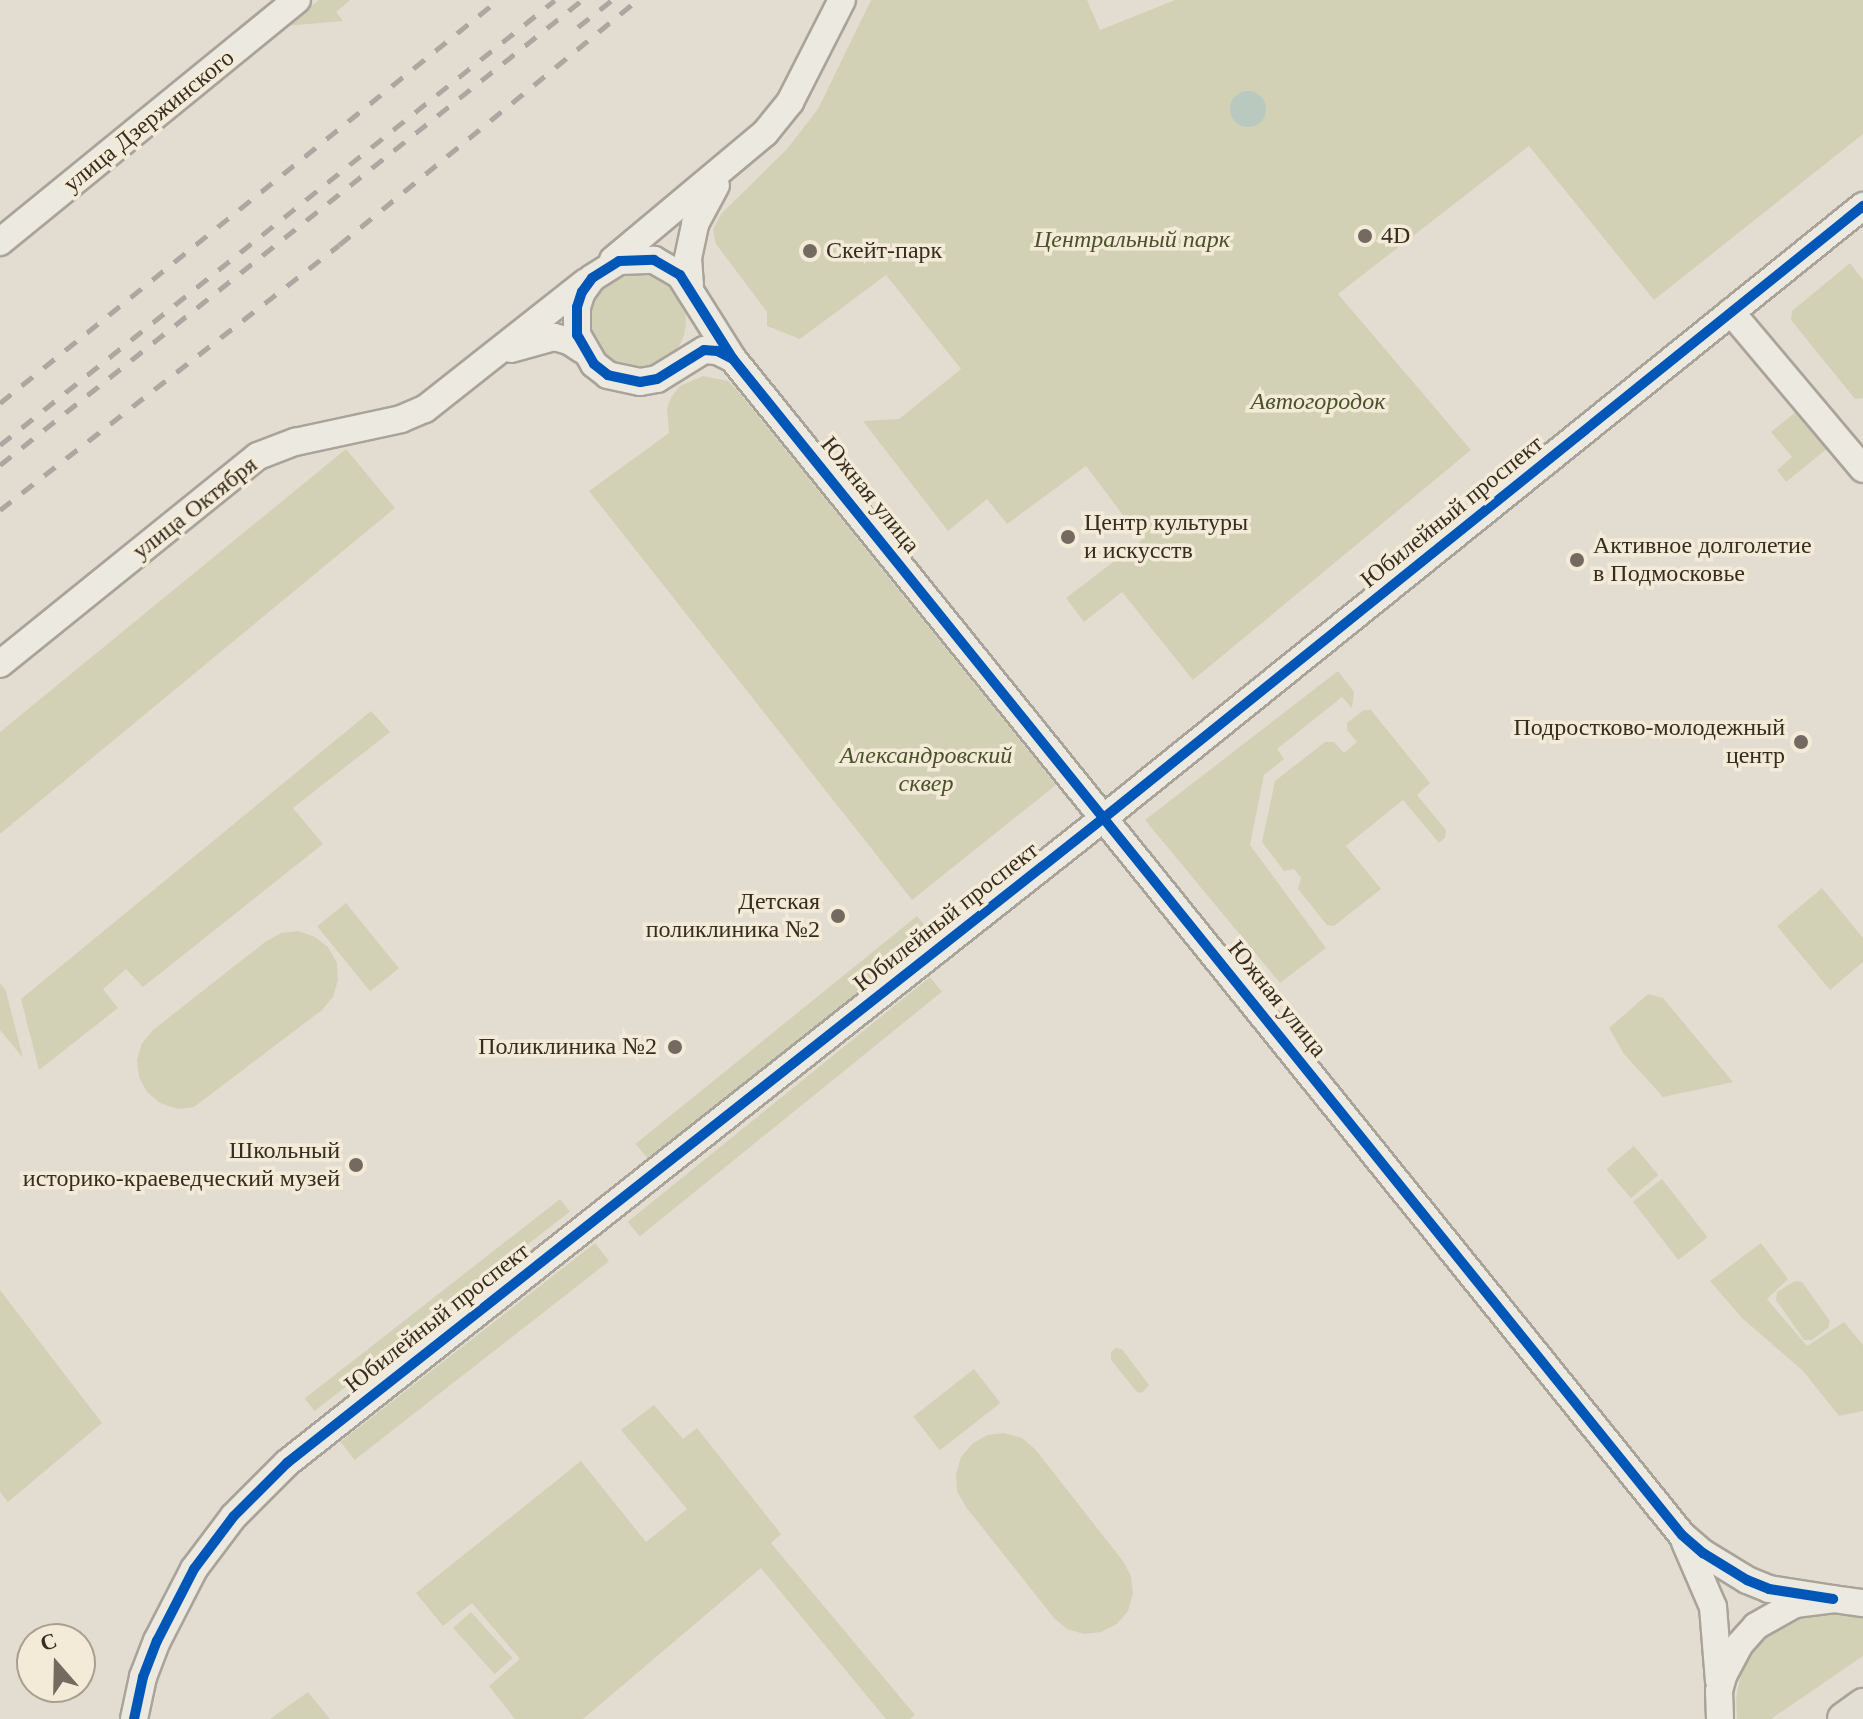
<!DOCTYPE html>
<meta charset="utf-8">
<style>
body{margin:0}
#map{position:relative;width:1863px;height:1719px;overflow:hidden;background:#e3ddd1;font-family:"Times New Roman",serif}
div>[style]{position:absolute}
[style*='--x']{left:calc(var(--x)*1px);top:calc(var(--y)*1px);width:calc(var(--w)*1px);rotate:calc(var(--a)*1deg)}
.green>*{inset:0;background:#d2d1b5;transform-origin:0 0}
.round{border-radius:50%}
.water>*{inset:0;background:#bac9c0}
.roads{filter:drop-shadow(2px 0 #a9a399) drop-shadow(-2px 0 #a9a399) drop-shadow(0 2px #a9a399) drop-shadow(0 -2px #a9a399)}
.minor>*{height:26px;margin:-13px;padding:0 13px;transform-origin:13px;border-radius:13px;background:#ece9e1}
.major>*{height:32px;margin:-16px;padding:0 16px;transform-origin:16px;border-radius:16px;background:#e3ded4}
.rail>*{height:5px;margin-top:-2.5px;transform-origin:0;background:repeating-linear-gradient(90deg,#aca7a1 0 14px,transparent 0 28px)}
.cycleway>*{height:10px;margin:-5px;padding:0 5px;transform-origin:5px;border-radius:5px;background:#0057b8}
.dots>*{width:22px;height:22px;translate:-50% -50%;box-sizing:border-box;border:4px solid #f3ebd8;border-radius:50%}
span{translate:-50% -50%;white-space:nowrap;text-align:center;line-height:1.15;-webkit-text-stroke:7px #f3ebd8;paint-order:stroke}
.street-label{font-size:24px;color:#382c21}
.poi-label{font-size:24px;color:#382c21}
.left{translate:0 -50%;text-align:left}
.right{translate:-100% -50%;text-align:right}
.park-label{font-size:24px;color:#49522a;font-style:italic}
.north{position:absolute;left:16px;top:1623px;width:80px;height:80px;box-sizing:border-box;background:#f3ebd8;border:2px solid #a89f8f;border-radius:50%;rotate:340deg;font-size:22px;font-weight:700;line-height:32px;text-align:center;color:#382c21}
.north::after{content:'';display:block;margin:auto;width:28px;height:36px;background:#746a5f;clip-path:polygon(50% 0,100% 100%,50% 72%,0 100%)}
</style>
<div id="map">
<div class="green">
<div style="clip-path:polygon(319px 0,350px 0,336px 12px,343px 21px,286px 26px)"></div>
<div style="clip-path:polygon(871px 0,1087px 0,1100px 30px,1175px 0,1863px 0,1863px 134px,1654px 300px,1529px 146px,1338px 294px,1471px 450px,1193px 680px,1122px 592px,1084px 622px,1066px 598px,1142px 540px,1086px 466px,1007px 524px,987px 499px,948px 531px,863px 421px,899px 419px,961px 369px,886px 275px,800px 339px,767px 326px,767px 312px,716px 244px,713px 230px,721px 214px,787px 149px,818px 109px)"></div>
<div style="clip-path:polygon(1850px 263px,1863px 280px,1863px 398px,1855px 399px,1791px 320px,1792px 311px)"></div>
<div class="round" style="left:590px;top:273px;width:96px;height:96px"></div>
<div style="clip-path:polygon(703px 376px,728px 381px,737px 390px,1056px 785px,912px 900px,589px 491px,669px 433px,667px 408px,672px 396px,680px 386px)"></div>
<div style="clip-path:polygon(1802px 407px,1829px 440px,1828px 448px,1786px 482px,1777px 470px,1792px 457px,1771px 432px)"></div>
<div style="clip-path:polygon(346px 449px,395px 508px,0 834px,0 732px)"></div>
<div style="clip-path:polygon(1338px 671px,1354px 692px,1352px 708px,1342px 697px,1277px 749px,1284px 759px,1264px 775px,1250px 845px,1326px 948px,1280px 983px,1145px 820px)"></div>
<div style="clip-path:polygon(1364px 710px,1371px 710px,1430px 783px,1417px 795px,1446px 830px,1445px 838px,1439px 843px,1403px 800px,1346px 846px,1381px 889px,1334px 926px,1327px 925px,1298px 889px,1301px 878px,1294px 869px,1284px 871px,1262px 842px,1275px 781px,1325px 742px,1334px 742px,1344px 753px,1357px 742px,1347px 730px,1347px 723px)"></div>
<div style="clip-path:polygon(371px 711px,390px 732px,293px 808px,323px 844px,143px 987px,126px 969px,103px 989px,118px 1008px,39px 1070px,21px 999px)"></div>
<div style="clip-path:polygon(1822px 888px,1863px 938px,1863px 962px,1830px 990px,1777px 926px)"></div>
<div style="left:346px;top:903px;width:84px;height:37px;rotate:51deg"></div>
<div style="left:917px;top:916px;width:22px;height:362px;rotate:51deg"></div>
<div style="clip-path:polygon(298px 931px,315px 937px,328px 947px,337px 963px,338px 980px,333px 997px,322px 1010px,194px 1107px,178px 1109px,160px 1103px,147px 1092px,139px 1077px,137px 1060px,142px 1043px,153px 1030px,265px 942px,281px 933px)"></div>
<div style="left:930px;top:977px;width:19px;height:389px;rotate:51deg"></div>
<div style="clip-path:polygon(0 983px,6px 991px,23px 1058px,0 1030px)"></div>
<div style="clip-path:polygon(1648px 994px,1663px 998px,1733px 1082px,1663px 1097px,1624px 1054px,1609px 1028px)"></div>
<div style="left:1634px;top:1146px;width:38px;height:36px;rotate:50deg"></div>
<div style="left:1662px;top:1179px;width:74px;height:37px;rotate:52deg"></div>
<div style="left:560px;top:1199px;width:16px;height:324px;rotate:52deg"></div>
<div style="left:595px;top:1243px;width:23px;height:323px;rotate:52deg"></div>
<div style="clip-path:polygon(1761px 1243px,1788px 1279px,1767px 1299px,1807px 1346px,1844px 1322px,1863px 1345px,1863px 1411px,1839px 1416px,1803px 1371px,1742px 1318px,1710px 1281px)"></div>
<div style="clip-path:polygon(1795px 1281px,1802px 1282px,1830px 1321px,1828px 1328px,1812px 1340px,1804px 1340px,1776px 1300px,1777px 1292px)"></div>
<div style="clip-path:polygon(0 1290px,102px 1423px,8px 1502px,0 1492px)"></div>
<div style="clip-path:polygon(1116px 1348px,1122px 1349px,1149px 1385px,1142px 1393px,1137px 1392px,1111px 1360px,1111px 1352px)"></div>
<div style="left:974px;top:1369px;width:43px;height:77px;rotate:52deg"></div>
<div style="clip-path:polygon(654px 1405px,683px 1439px,697px 1428px,781px 1534px,771px 1543px,915px 1715px,910px 1719px,886px 1719px,761px 1568px,583px 1719px,515px 1719px,489px 1686px,520px 1659px,472px 1603px,443px 1626px,416px 1593px,581px 1461px,646px 1542px,687px 1509px,621px 1430px)"></div>
<div style="clip-path:polygon(1004px 1433px,1022px 1438px,1035px 1449px,1123px 1561px,1131px 1576px,1133px 1593px,1128px 1611px,1117px 1624px,1101px 1632px,1084px 1634px,1067px 1629px,1054px 1618px,966px 1507px,957px 1491px,956px 1474px,961px 1457px,972px 1444px,987px 1435px)"></div>
<div style="clip-path:polygon(1843px 1611px,1863px 1614px,1863px 1656px,1771px 1719px,1737px 1719px,1736px 1698px,1743px 1665px,1765px 1635px,1797px 1617px)"></div>
<div style="left:471px;top:1612px;width:62px;height:24px;rotate:48deg"></div>
<div style="clip-path:polygon(308px 1692px,330px 1719px,270px 1719px)"></div>
</div>
<div class="water">
<div class="round" style="left:1230px;top:91px;width:36px;height:36px"></div>
</div>
<div class="roads">
<div class="minor">
<div style="--x:0;--y:242;--w:383;--a:-39.2"></div>
<div style="--x:613;--y:260;--w:198;--a:-39.9"></div>
<div style="--x:765;--y:133;--w:40;--a:-51"></div>
<div style="--x:790;--y:102;--w:114;--a:-63"></div>
<div style="--x:690;--y:286;--w:28;--a:-94"></div>
<div style="--x:688;--y:258;--w:35;--a:-78"></div>
<div style="--x:695;--y:224;--w:44;--a:-61.7"></div>
<div style="--x:1731;--y:312;--w:205;--a:49.9"></div>
<div style="--x:511;--y:349;--w:45;--a:-15.6"></div>
<div style="--x:554;--y:337;--w:16;--a:15"></div>
<div style="--x:569;--y:341;--w:17;--a:33"></div>
<div style="--x:733;--y:359;--w:18;--a:-153"></div>
<div style="--x:717;--y:351;--w:13;--a:-176"></div>
<div style="--x:704;--y:350;--w:55;--a:148.3"></div>
<div style="--x:657;--y:379;--w:17;--a:170"></div>
<div style="--x:640;--y:382;--w:33;--a:-168"></div>
<div style="--x:608;--y:375;--w:18;--a:-142"></div>
<div style="--x:594;--y:364;--w:34;--a:-120"></div>
<div style="--x:577;--y:335;--w:28;--a:-90"></div>
<div style="--x:577;--y:307;--w:16;--a:-72"></div>
<div style="--x:582;--y:292;--w:17;--a:-54"></div>
<div style="--x:592;--y:278;--w:32;--a:-32"></div>
<div style="--x:619;--y:261;--w:35;--a:-2"></div>
<div style="--x:654;--y:260;--w:30;--a:30"></div>
<div style="--x:680;--y:275;--w:99;--a:57.8"></div>
<div style="--x:733;--y:359;--w:1511;--a:51.1"></div>
<div style="--x:1682;--y:1535;--w:28;--a:41"></div>
<div style="--x:1703;--y:1553;--w:52;--a:31.5"></div>
<div style="--x:1747;--y:1580;--w:24;--a:22"></div>
<div style="--x:1769;--y:1589;--w:65;--a:8.9"></div>
<div style="--x:0;--y:664;--w:331;--a:-38.9"></div>
<div style="--x:258;--y:456;--w:40;--a:-21"></div>
<div style="--x:295;--y:442;--w:108;--a:-12.2"></div>
<div style="--x:401;--y:419;--w:26;--a:-23"></div>
<div style="--x:425;--y:409;--w:205;--a:-38.3"></div>
<div style="--x:1685;--y:1542;--w:71;--a:66.7"></div>
<div style="--x:1713;--y:1607;--w:74;--a:85.4"></div>
<div style="--x:134;--y:1719;--w:43;--a:-77.9"></div>
<div style="--x:143;--y:1677;--w:39;--a:-69"></div>
<div style="--x:157;--y:1641;--w:81;--a:-62.8"></div>
<div style="--x:194;--y:1569;--w:66;--a:-53"></div>
<div style="--x:234;--y:1516;--w:75;--a:-45"></div>
<div style="--x:287;--y:1463;--w:1042;--a:-38.3"></div>
<div style="--x:1105;--y:817;--w:974;--a:-38.87"></div>
<div style="--x:1720;--y:1719;--w:28;--a:-92"></div>
<div style="--x:1719;--y:1691;--w:16;--a:-75"></div>
<div style="--x:1723;--y:1676;--w:36;--a:-62"></div>
<div style="--x:1740;--y:1644;--w:24;--a:-48"></div>
<div style="--x:1756;--y:1626;--w:45;--a:-29.4"></div>
<div style="--x:1795;--y:1604;--w:38;--a:-7"></div>
<div style="--x:1833;--y:1599;--w:30;--a:8"></div>
</div>
<div class="major">
<div style="--x:1844;--y:1719;--w:24;--a:-36"></div>
</div>
</div>
<div class="rail">
<div style="--x:578;--y:27;--w:43;--a:-38.5"></div>
<div style="--x:0;--y:403;--w:641;--a:-38.98"></div>
<div style="--x:0;--y:445;--w:711;--a:-38.72"></div>
<div style="--x:0;--y:465;--w:745;--a:-38.62"></div>
<div style="--x:0;--y:510;--w:430;--a:-38"></div>
<div style="--x:339;--y:245;--w:386;--a:-39.4"></div>
</div>
<div class="cycleway">
<div style="--x:733;--y:359;--w:18;--a:-153"></div>
<div style="--x:717;--y:351;--w:13;--a:-176"></div>
<div style="--x:704;--y:350;--w:55;--a:148.3"></div>
<div style="--x:657;--y:379;--w:17;--a:170"></div>
<div style="--x:640;--y:382;--w:33;--a:-168"></div>
<div style="--x:608;--y:375;--w:18;--a:-142"></div>
<div style="--x:594;--y:364;--w:34;--a:-120"></div>
<div style="--x:577;--y:335;--w:28;--a:-90"></div>
<div style="--x:577;--y:307;--w:16;--a:-72"></div>
<div style="--x:582;--y:292;--w:17;--a:-54"></div>
<div style="--x:592;--y:278;--w:32;--a:-32"></div>
<div style="--x:619;--y:261;--w:35;--a:-2"></div>
<div style="--x:654;--y:260;--w:30;--a:30"></div>
<div style="--x:680;--y:275;--w:99;--a:57.8"></div>
<div style="--x:733;--y:359;--w:1511;--a:51.1"></div>
<div style="--x:1682;--y:1535;--w:28;--a:41"></div>
<div style="--x:1703;--y:1553;--w:52;--a:31.5"></div>
<div style="--x:1747;--y:1580;--w:24;--a:22"></div>
<div style="--x:1769;--y:1589;--w:65;--a:8.9"></div>
<div style="--x:134;--y:1719;--w:43;--a:-77.9"></div>
<div style="--x:143;--y:1677;--w:39;--a:-69"></div>
<div style="--x:157;--y:1641;--w:81;--a:-62.8"></div>
<div style="--x:194;--y:1569;--w:66;--a:-53"></div>
<div style="--x:234;--y:1516;--w:75;--a:-45"></div>
<div style="--x:287;--y:1463;--w:1042;--a:-38.3"></div>
<div style="--x:1105;--y:817;--w:974;--a:-38.87"></div>
</div>
<div class="dots">
<div style="left:1365px;top:236px;background:#746a5f"></div>
<div style="left:810px;top:251px;background:#746a5f"></div>
<div style="left:1068px;top:537px;background:#746a5f"></div>
<div style="left:1577px;top:560px;background:#746a5f"></div>
<div style="left:1801px;top:742px;background:#746a5f"></div>
<div style="left:838px;top:916px;background:#746a5f"></div>
<div style="left:675px;top:1047px;background:#746a5f"></div>
<div style="left:356px;top:1165px;background:#746a5f"></div>
</div>
<div class="street-label">
<span style="left:149px;top:121px;rotate:-39deg">улица Дзержинского</span>
<span style="left:870px;top:495px;rotate:51deg">Южная улица</span>
<span style="left:195px;top:508px;rotate:-38deg">улица Октября</span>
<span style="left:1452px;top:512px;rotate:-39deg">Юбилейный проспект</span>
<span style="left:946px;top:917px;rotate:-38deg">Юбилейный проспект</span>
<span style="left:1277px;top:999px;rotate:51deg">Южная улица</span>
<span style="left:437px;top:1318px;rotate:-38deg">Юбилейный проспект</span>
</div>
<div class="poi-label">
<span class="left" style="left:1381px;top:236px">4D</span>
<span class="left" style="left:826px;top:251px">Скейт-парк</span>
<span class="left" style="left:1084px;top:537px">Центр культуры<br>и искусств</span>
<span class="left" style="left:1593px;top:560px">Активное долголетие<br>в Подмосковье</span>
<span class="right" style="left:1785px;top:742px">Подростково-молодежный<br>центр</span>
<span class="right" style="left:820px;top:916px">Детская<br>поликлиника №2</span>
<span class="right" style="left:657px;top:1047px">Поликлиника №2</span>
<span class="right" style="left:340px;top:1165px">Школьный<br>историко-краеведческий музей</span>
</div>
<div class="park-label">
<span style="left:1132px;top:240px">Центральный парк</span>
<span style="left:1318px;top:402px">Автогородок</span>
<span style="left:926px;top:770px">Александровский<br>сквер</span>
</div>
<div class="north">С</div>
</div>
